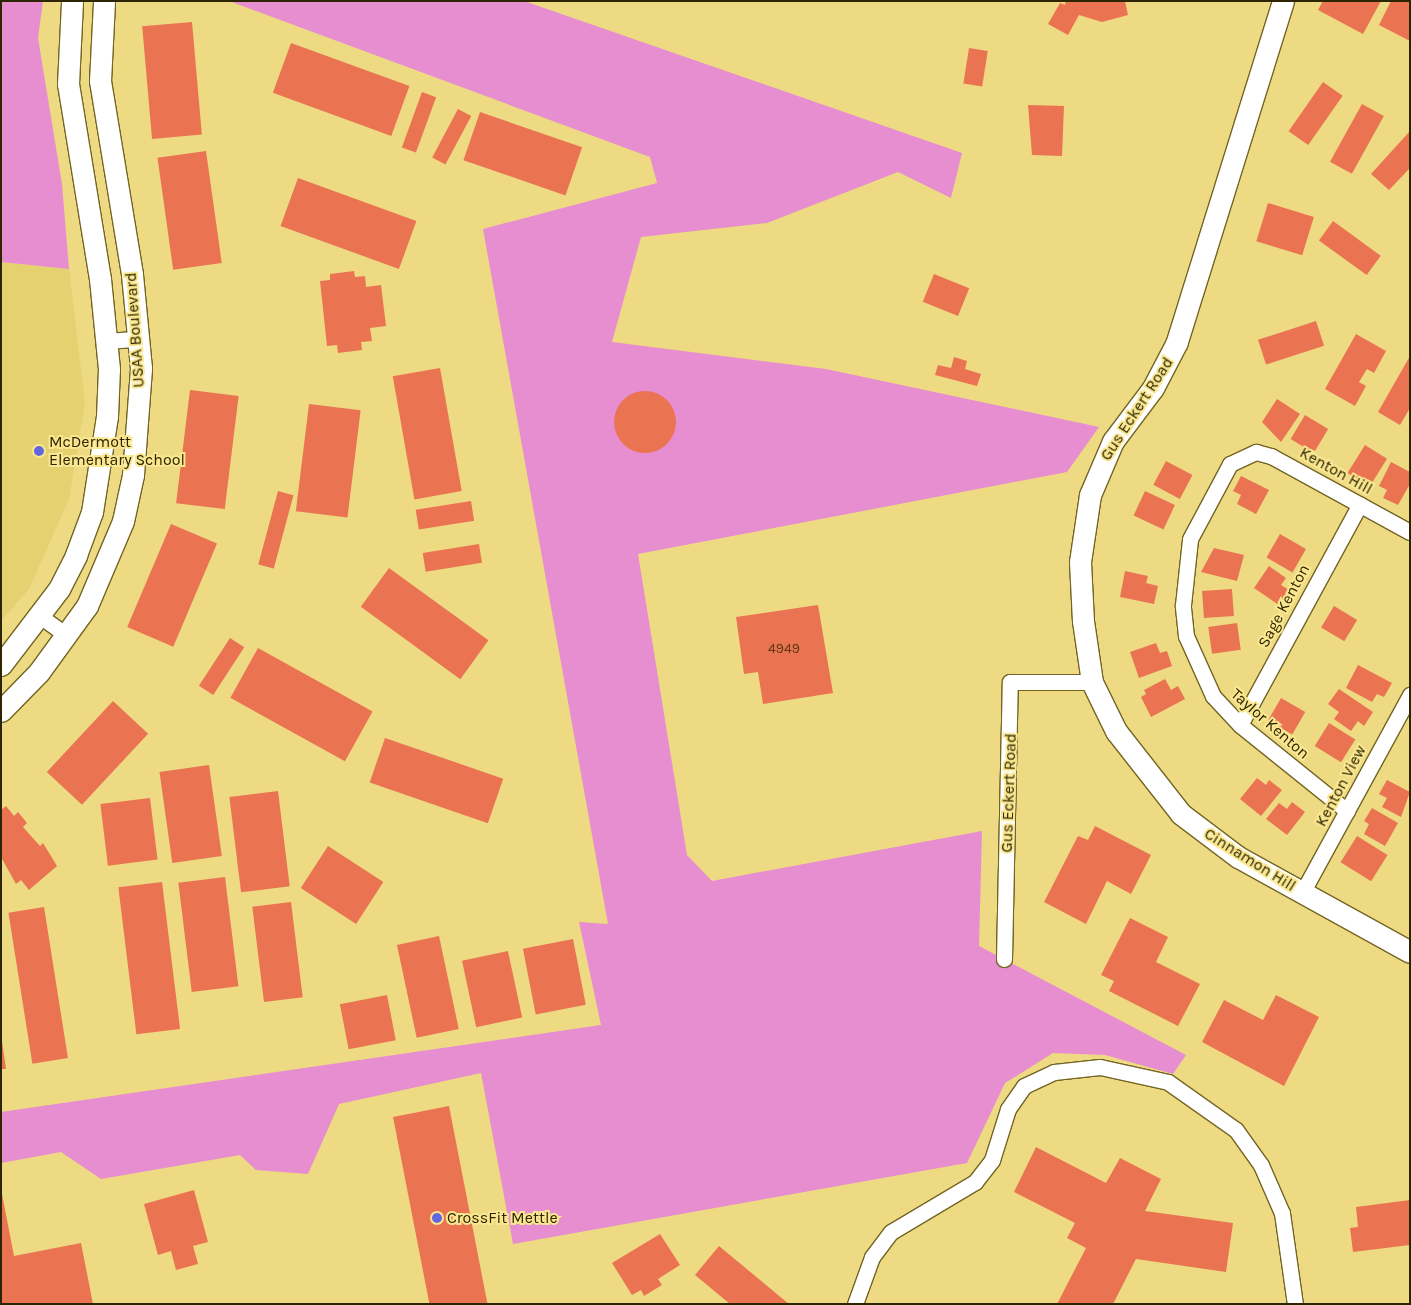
<!DOCTYPE html>
<style>
body{margin:0}
#map{position:relative;width:1411px;height:1305px;overflow:hidden;background:#edda83;font-family:Karla,sans-serif}
div>[style]{position:absolute}
[style*='--x']{left:calc(var(--x)*1px);top:calc(var(--y)*1px);width:calc(var(--w)*1px);rotate:calc(var(--a)*1deg)}
.built>*{inset:0;background:#e6d171}
.green>*{inset:0;background:#e68ecf}
.building>*{inset:0;background:#ea7452;transform-origin:0 0}
.round{border-radius:50%}
.roads{filter:drop-shadow(1px 0 #736422) drop-shadow(-1px 0 #736422) drop-shadow(0 1px #736422) drop-shadow(0 -1px #736422)}
.street>*{height:15px;margin:-7.5px;padding:0 7.5px;transform-origin:7.5px;border-radius:7.5px;background:#fff}
.secondary>*{height:21px;margin:-10.5px;padding:0 10.5px;transform-origin:10.5px;border-radius:10.5px;background:#fff}
.dots>*{width:14px;height:14px;translate:-50% -50%;box-sizing:border-box;border:2px solid #fae790;border-radius:50%}
span{translate:-50% -50%;white-space:nowrap;text-align:center;line-height:1.15;-webkit-text-stroke:4px #fae790;paint-order:stroke}
.number-label{font-size:14px;color:#5c3914}
.number-label span{-webkit-text-stroke-width:0}
.street-label{font-size:16px;color:#2c2500}
.poi-label{font-size:16px;color:#2c2500}
.left{translate:0 -50%;text-align:left}
.frame{position:absolute;inset:0;border:2px solid #2c2500;pointer-events:none}
</style>
<div id="map">
<div class="built">
<div style="clip-path:polygon(1px 262px,69px 269px,85px 403px,69px 499px,29px 589px,1px 621px)"></div>
</div>
<div class="green">
<div style="clip-path:polygon(1px 1px,43px 1px,38px 38px,62px 184px,69px 269px,1px 262px)"></div>
<div style="clip-path:polygon(229px 1px,524px 1px,962px 153px,951px 198px,898px 172px,767px 223px,641px 237px,612px 342px,826px 369px,1099px 427px,1067px 472px,638px 554px,687px 855px,712px 881px,982px 831px,979px 946px,1186px 1055px,1173px 1074px,1105px 1055px,1053px 1053px,1005px 1083px,967px 1163px,513px 1244px,481px 1073px,339px 1104px,308px 1174px,256px 1170px,240px 1155px,101px 1179px,61px 1152px,1px 1163px,1px 1112px,601px 1025px,579px 922px,608px 924px,483px 229px,657px 183px,650px 157px)"></div>
</div>
<div class="building">
<div style="clip-path:polygon(1066px 1px,1125px 1px,1128px 15px,1102px 22px,1079px 15px,1068px 35px,1048px 24px,1060px 3px,1065px 5px)"></div>
<div style="clip-path:polygon(1323px 1px,1381px 1px,1363px 34px,1318px 10px)"></div>
<div style="clip-path:polygon(1391px 1px,1410px 1px,1410px 41px,1379px 25px)"></div>
<div style="left:192px;top:22px;width:113px;height:50px;rotate:85deg"></div>
<div style="left:291px;top:43px;width:126px;height:53px;rotate:20deg"></div>
<div style="left:969px;top:48px;width:19px;height:36px;rotate:9deg"></div>
<div style="left:1323px;top:82px;width:24px;height:60px;rotate:35deg"></div>
<div style="left:422px;top:92px;width:15px;height:59px;rotate:20deg"></div>
<div style="left:1362px;top:104px;width:25px;height:66px;rotate:29deg"></div>
<div style="clip-path:polygon(1028px 105px,1064px 106px,1062px 156px,1032px 155px)"></div>
<div style="left:458px;top:109px;width:15px;height:55px;rotate:28deg"></div>
<div style="left:480px;top:112px;width:108px;height:51px;rotate:19deg"></div>
<div style="clip-path:polygon(1410px 131px,1410px 168px,1389px 190px,1371px 174px)"></div>
<div style="left:206px;top:151px;width:113px;height:49px;rotate:82deg"></div>
<div style="left:298px;top:178px;width:126px;height:51px;rotate:20deg"></div>
<div style="left:1268px;top:203px;width:48px;height:40px;rotate:17deg"></div>
<div style="left:1333px;top:221px;width:59px;height:24px;rotate:36deg"></div>
<div style="clip-path:polygon(354px 271px,355px 277px,365px 276px,366px 287px,381px 285px,386px 326px,370px 328px,372px 341px,361px 342px,362px 350px,338px 353px,337px 345px,327px 346px,320px 281px,330px 280px,330px 274px)"></div>
<div style="left:934px;top:274px;width:38px;height:30px;rotate:22deg"></div>
<div style="left:1316px;top:321px;width:26px;height:61px;rotate:72deg"></div>
<div style="clip-path:polygon(1356px 334px,1386px 351px,1374px 373px,1367px 369px,1359px 382px,1366px 386px,1355px 406px,1325px 389px)"></div>
<div style="clip-path:polygon(1410px 356px,1410px 408px,1400px 425px,1378px 412px)"></div>
<div style="clip-path:polygon(954px 357px,967px 361px,965px 369px,981px 374px,977px 386px,935px 375px,938px 365px,951px 368px)"></div>
<div style="left:440px;top:368px;width:125px;height:48px;rotate:80deg"></div>
<div style="left:190px;top:390px;width:49px;height:114px;rotate:7deg"></div>
<div class="round" style="left:614px;top:391px;width:62px;height:62px"></div>
<div style="clip-path:polygon(1277px 399px,1300px 414px,1281px 442px,1262px 422px)"></div>
<div style="left:309px;top:404px;width:52px;height:108px;rotate:7deg"></div>
<div style="left:1305px;top:415px;width:27px;height:28px;rotate:31deg"></div>
<div style="left:1365px;top:445px;width:26px;height:33px;rotate:32deg"></div>
<div style="left:1166px;top:461px;width:30px;height:27px;rotate:28deg"></div>
<div style="clip-path:polygon(1391px 462px,1410px 472px,1410px 484px,1398px 505px,1383px 498px,1387px 490px,1379px 486px)"></div>
<div style="clip-path:polygon(1241px 476px,1269px 490px,1256px 514px,1237px 504px,1241px 495px,1233px 491px)"></div>
<div style="left:278px;top:491px;width:16px;height:76px;rotate:15deg"></div>
<div style="left:1145px;top:491px;width:33px;height:27px;rotate:25deg"></div>
<div style="left:471px;top:501px;width:20px;height:56px;rotate:81deg"></div>
<div style="left:171px;top:524px;width:50px;height:112px;rotate:23deg"></div>
<div style="left:1280px;top:534px;width:30px;height:27px;rotate:30deg"></div>
<div style="left:479px;top:544px;width:19px;height:57px;rotate:81deg"></div>
<div style="clip-path:polygon(1214px 548px,1244px 555px,1237px 581px,1201px 572px)"></div>
<div style="clip-path:polygon(1269px 566px,1286px 578px,1281px 585px,1289px 590px,1279px 605px,1254px 588px)"></div>
<div style="left:389px;top:568px;width:123px;height:48px;rotate:36deg"></div>
<div style="clip-path:polygon(1125px 571px,1148px 576px,1146px 583px,1158px 586px,1154px 604px,1120px 597px)"></div>
<div style="left:1232px;top:589px;width:27px;height:30px;rotate:86deg"></div>
<div style="clip-path:polygon(818px 605px,833px 693px,763px 704px,758px 672px,744px 674px,736px 617px)"></div>
<div style="left:1334px;top:606px;width:27px;height:25px;rotate:31deg"></div>
<div style="left:1237px;top:623px;width:27px;height:29px;rotate:82deg"></div>
<div style="left:230px;top:638px;width:17px;height:57px;rotate:33deg"></div>
<div style="clip-path:polygon(1156px 643px,1160px 653px,1167px 651px,1172px 666px,1139px 678px,1130px 652px)"></div>
<div style="left:258px;top:648px;width:131px;height:57px;rotate:29deg"></div>
<div style="clip-path:polygon(1358px 665px,1392px 683px,1384px 697px,1377px 694px,1372px 702px,1346px 688px)"></div>
<div style="clip-path:polygon(1165px 679px,1171px 690px,1178px 686px,1185px 699px,1151px 717px,1141px 697px,1146px 694px,1144px 690px)"></div>
<div style="clip-path:polygon(1339px 689px,1373px 712px,1364px 726px,1358px 721px,1351px 731px,1334px 719px,1339px 712px,1328px 704px)"></div>
<div style="left:1281px;top:698px;width:28px;height:26px;rotate:30deg"></div>
<div style="left:113px;top:701px;width:48px;height:97px;rotate:43deg"></div>
<div style="left:1329px;top:723px;width:31px;height:27px;rotate:32deg"></div>
<div style="left:385px;top:738px;width:125px;height:47px;rotate:19deg"></div>
<div style="left:209px;top:765px;width:92px;height:50px;rotate:82deg"></div>
<div style="clip-path:polygon(1257px 778px,1266px 785px,1269px 780px,1282px 790px,1261px 816px,1240px 799px)"></div>
<div style="clip-path:polygon(1387px 780px,1410px 792px,1401px 817px,1382px 807px,1387px 798px,1379px 794px)"></div>
<div style="left:278px;top:791px;width:96px;height:49px;rotate:83deg"></div>
<div style="left:150px;top:798px;width:62px;height:50px;rotate:83deg"></div>
<div style="clip-path:polygon(1292px 802px,1305px 812px,1287px 835px,1266px 819px,1279px 803px,1287px 809px)"></div>
<div style="clip-path:polygon(6px 806px,14px 816px,18px 812px,27px 823px,23px 827px,40px 846px,43px 843px,57px 866px,29px 890px,21px 880px,16px 884px,1px 857px,1px 810px)"></div>
<div style="clip-path:polygon(1372px 808px,1398px 823px,1385px 846px,1364px 834px,1369px 824px,1364px 821px)"></div>
<div style="clip-path:polygon(1095px 826px,1151px 855px,1131px 894px,1107px 881px,1086px 924px,1044px 902px,1078px 836px,1088px 840px)"></div>
<div style="left:1357px;top:836px;width:36px;height:31px;rotate:32deg"></div>
<div style="left:328px;top:846px;width:66px;height:50px;rotate:33deg"></div>
<div style="left:225px;top:877px;width:110px;height:47px;rotate:83deg"></div>
<div style="left:162px;top:882px;width:148px;height:44px;rotate:83deg"></div>
<div style="left:291px;top:902px;width:96px;height:39px;rotate:83deg"></div>
<div style="left:44px;top:907px;width:153px;height:36px;rotate:81deg"></div>
<div style="clip-path:polygon(1130px 918px,1168px 937px,1156px 962px,1200px 984px,1178px 1026px,1109px 991px,1114px 981px,1101px 975px)"></div>
<div style="left:439px;top:936px;width:95px;height:43px;rotate:78deg"></div>
<div style="left:573px;top:939px;width:67px;height:51px;rotate:79deg"></div>
<div style="left:508px;top:951px;width:68px;height:47px;rotate:78deg"></div>
<div style="left:387px;top:995px;width:46px;height:48px;rotate:79deg"></div>
<div style="clip-path:polygon(1276px 995px,1319px 1017px,1284px 1086px,1202px 1042px,1224px 1000px,1263px 1020px)"></div>
<div style="clip-path:polygon(2px 1041px,6px 1069px,1px 1069px,1px 1042px)"></div>
<div style="left:449px;top:1106px;width:201px;height:57px;rotate:79deg"></div>
<div style="clip-path:polygon(1036px 1147px,1106px 1183px,1120px 1158px,1161px 1179px,1145px 1211px,1233px 1223px,1226px 1272px,1136px 1259px,1113px 1304px,1057px 1304px,1086px 1248px,1067px 1238px,1075px 1223px,1014px 1192px)"></div>
<div style="clip-path:polygon(194px 1190px,208px 1242px,193px 1246px,198px 1264px,176px 1270px,171px 1251px,158px 1255px,144px 1204px)"></div>
<div style="clip-path:polygon(2px 1194px,14px 1256px,81px 1243px,93px 1304px,1px 1304px)"></div>
<div style="clip-path:polygon(1410px 1200px,1410px 1245px,1353px 1252px,1350px 1228px,1358px 1227px,1356px 1207px)"></div>
<div style="clip-path:polygon(660px 1234px,680px 1265px,658px 1279px,662px 1285px,644px 1296px,641px 1290px,632px 1295px,612px 1263px)"></div>
<div style="clip-path:polygon(719px 1246px,789px 1304px,730px 1304px,695px 1275px)"></div>
</div>
<div class="roads">
<div class="street">
<div style="--x:106;--y:341;--w:32;--a:-4"></div>
<div style="--x:40;--y:616;--w:32;--a:36"></div>
<div style="--x:1240;--y:725;--w:251;--a:-61.5"></div>
<div style="--x:1347;--y:811;--w:137;--a:-141.2"></div>
<div style="--x:1240;--y:725;--w:40;--a:-133"></div>
<div style="--x:1213;--y:696;--w:66;--a:-114.2"></div>
<div style="--x:1186;--y:636;--w:31;--a:-96"></div>
<div style="--x:1183;--y:605;--w:66;--a:-83.9"></div>
<div style="--x:1190;--y:539;--w:85;--a:-61.9"></div>
<div style="--x:1230;--y:464;--w:29;--a:-25"></div>
<div style="--x:1256;--y:452;--w:16;--a:15"></div>
<div style="--x:1271;--y:456;--w:158;--a:28.7"></div>
<div style="--x:1302;--y:893;--w:226;--a:-61.4"></div>
<div style="--x:1004;--y:959;--w:277;--a:-88.8"></div>
<div style="--x:1010;--y:682;--w:82;--a:0"></div>
<div style="--x:855;--y:1304;--w:50;--a:-70.1"></div>
<div style="--x:872;--y:1257;--w:31;--a:-53"></div>
<div style="--x:891;--y:1232;--w:98;--a:-30.8"></div>
<div style="--x:975;--y:1182;--w:28;--a:-52"></div>
<div style="--x:992;--y:1160;--w:53;--a:-72.6"></div>
<div style="--x:1008;--y:1109;--w:28;--a:-55"></div>
<div style="--x:1024;--y:1086;--w:33;--a:-25"></div>
<div style="--x:1054;--y:1072;--w:46;--a:-6.2"></div>
<div style="--x:1100;--y:1067;--w:70;--a:12.4"></div>
<div style="--x:1168;--y:1082;--w:83;--a:35.2"></div>
<div style="--x:1236;--y:1130;--w:43;--a:54.5"></div>
<div style="--x:1261;--y:1165;--w:52;--a:66.4"></div>
<div style="--x:1282;--y:1213;--w:92;--a:81.9"></div>
</div>
<div class="secondary">
<div style="--x:1283;--y:1;--w:357;--a:107.3"></div>
<div style="--x:1177;--y:342;--w:52;--a:117.6"></div>
<div style="--x:1153;--y:388;--w:66;--a:127"></div>
<div style="--x:1113;--y:441;--w:59;--a:113.1"></div>
<div style="--x:1090;--y:495;--w:68;--a:98.5"></div>
<div style="--x:1080;--y:562;--w:59;--a:87.1"></div>
<div style="--x:1083;--y:621;--w:62;--a:81.6"></div>
<div style="--x:1092;--y:682;--w:55;--a:63.9"></div>
<div style="--x:1116;--y:731;--w:105;--a:51.9"></div>
<div style="--x:1181;--y:814;--w:71;--a:37"></div>
<div style="--x:1238;--y:857;--w:196;--a:28.9"></div>
<div style="--x:1;--y:665;--w:96;--a:-52.7"></div>
<div style="--x:59;--y:589;--w:38;--a:-63"></div>
<div style="--x:76;--y:555;--w:46;--a:-69.6"></div>
<div style="--x:92;--y:512;--w:97;--a:-81.1"></div>
<div style="--x:107;--y:416;--w:47;--a:-87.6"></div>
<div style="--x:109;--y:369;--w:90;--a:-95.7"></div>
<div style="--x:100;--y:279;--w:198;--a:-99.3"></div>
<div style="--x:68;--y:84;--w:83;--a:-87.2"></div>
<div style="--x:1;--y:711;--w:54;--a:-45.7"></div>
<div style="--x:39;--y:672;--w:82;--a:-54"></div>
<div style="--x:87;--y:606;--w:92;--a:-67"></div>
<div style="--x:123;--y:521;--w:47;--a:-77.7"></div>
<div style="--x:133;--y:475;--w:107;--a:-85.7"></div>
<div style="--x:141;--y:368;--w:94;--a:-95.5"></div>
<div style="--x:132;--y:274;--w:196;--a:-99.4"></div>
<div style="--x:100;--y:81;--w:80;--a:-87.1"></div>
</div>
</div>
<div class="dots">
<div style="left:39px;top:451px;background:#6267e0"></div>
<div style="left:437px;top:1218px;background:#6267e0"></div>
</div>
<div class="number-label">
<span style="left:784px;top:649px">4949</span>
</div>
<div class="street-label">
<span style="left:135px;top:330px;rotate:-94deg">USAA Boulevard</span>
<span style="left:1137px;top:409px;rotate:-57deg">Gus Eckert Road</span>
<span style="left:1336px;top:471px;rotate:29deg">Kenton Hill</span>
<span style="left:1284px;top:606px;rotate:-62deg">Sage Kenton</span>
<span style="left:1270px;top:724px;rotate:41deg">Taylor Kenton</span>
<span style="left:1341px;top:786px;rotate:-62deg">Kenton View</span>
<span style="left:1009px;top:793px;rotate:-88deg">Gus Eckert Road</span>
<span style="left:1250px;top:860px;rotate:32deg">Cinnamon Hill</span>
</div>
<div class="poi-label">
<span class="left" style="left:49px;top:451px">McDermott<br>Elementary School</span>
<span class="left" style="left:447px;top:1218px">CrossFit Mettle</span>
</div>
<div class="frame"></div>
</div>
